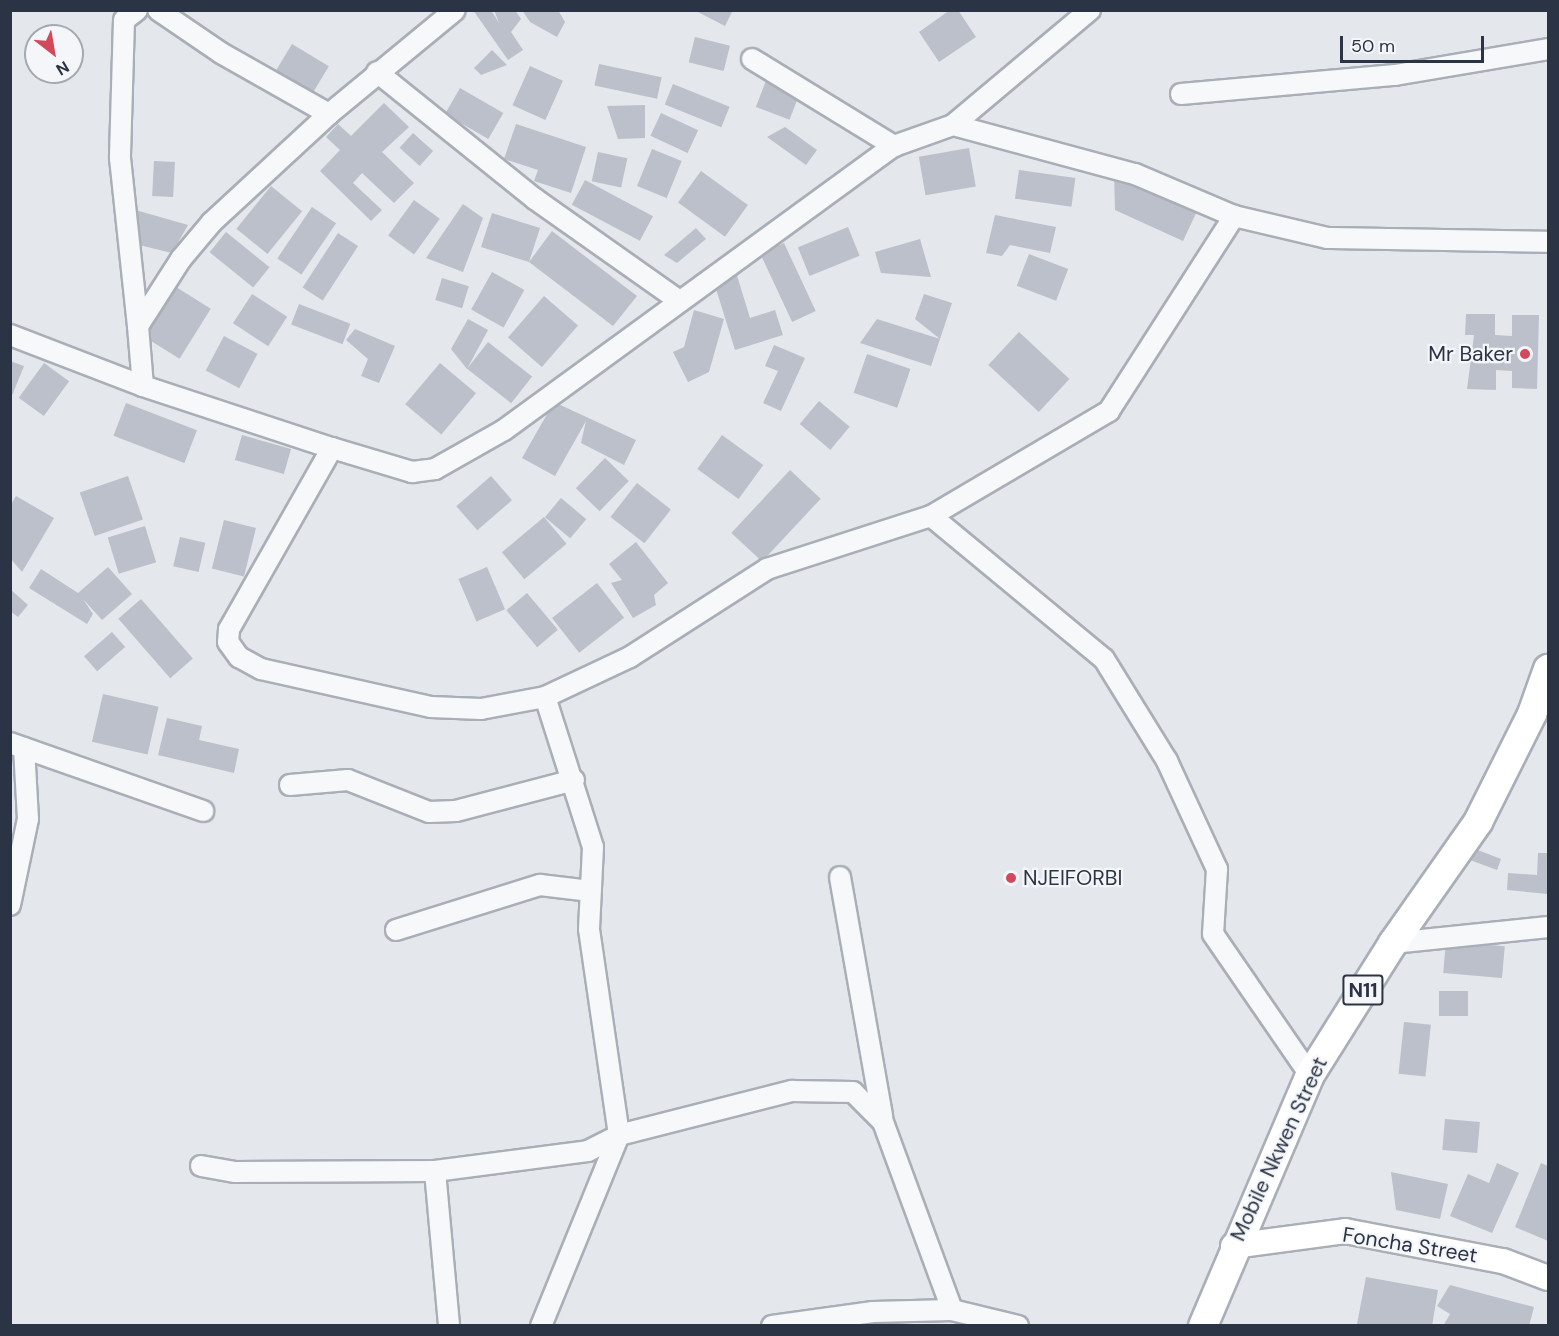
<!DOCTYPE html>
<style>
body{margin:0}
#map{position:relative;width:1559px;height:1336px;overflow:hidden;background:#e4e7ec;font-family:"DM Sans",sans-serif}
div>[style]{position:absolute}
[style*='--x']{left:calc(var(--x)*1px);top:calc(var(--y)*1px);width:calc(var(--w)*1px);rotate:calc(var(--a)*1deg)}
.building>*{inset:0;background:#bbc0ca;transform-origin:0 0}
.roads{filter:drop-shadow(2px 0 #a9aeb7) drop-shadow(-2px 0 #a9aeb7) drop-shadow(0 2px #a9aeb7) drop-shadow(0 -2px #a9aeb7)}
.minor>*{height:20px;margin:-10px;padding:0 10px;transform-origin:10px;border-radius:10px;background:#f7f8fa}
.major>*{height:24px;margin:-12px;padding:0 12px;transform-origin:12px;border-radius:12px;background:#fff}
.highway>*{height:28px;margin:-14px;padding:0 14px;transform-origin:14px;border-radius:14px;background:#fff}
.dots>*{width:16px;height:16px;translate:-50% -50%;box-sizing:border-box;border:3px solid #f4f6f9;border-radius:50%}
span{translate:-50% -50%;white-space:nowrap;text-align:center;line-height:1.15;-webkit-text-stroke:4.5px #f4f6f9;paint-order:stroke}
.shield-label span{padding:2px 4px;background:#f4f6f9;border:2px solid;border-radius:4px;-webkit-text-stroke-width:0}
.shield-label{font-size:20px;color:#2b3445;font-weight:700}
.poi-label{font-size:21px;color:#2b3445}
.right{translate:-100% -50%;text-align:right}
.left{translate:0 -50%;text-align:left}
.street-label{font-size:21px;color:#2b3445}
.frame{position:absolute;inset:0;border:12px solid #2b3445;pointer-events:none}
.north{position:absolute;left:24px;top:24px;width:60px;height:60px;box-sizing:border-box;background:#f4f6f9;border:2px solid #a4a8b1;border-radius:50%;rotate:149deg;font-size:16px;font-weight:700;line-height:24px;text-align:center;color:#2b3445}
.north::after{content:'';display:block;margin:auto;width:21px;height:27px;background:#d1495b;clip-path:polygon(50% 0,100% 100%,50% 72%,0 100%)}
.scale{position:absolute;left:1340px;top:36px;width:144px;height:27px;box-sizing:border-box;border:3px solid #2b3445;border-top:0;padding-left:8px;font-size:18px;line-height:21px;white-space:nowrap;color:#2b3445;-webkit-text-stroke:4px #f4f6f9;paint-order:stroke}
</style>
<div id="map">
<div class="building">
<div style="clip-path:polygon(473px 10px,491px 10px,499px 23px,494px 10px,515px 10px,521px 19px,511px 32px,523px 50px,508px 60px)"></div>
<div style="clip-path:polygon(522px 10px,558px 10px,565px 22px,557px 37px,530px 22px)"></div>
<div style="clip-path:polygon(694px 10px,733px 10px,725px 26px)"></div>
<div style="clip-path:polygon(950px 10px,958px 10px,976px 37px,939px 62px,919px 32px)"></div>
<div style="left:695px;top:37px;width:36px;height:26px;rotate:14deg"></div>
<div style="left:292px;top:44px;width:43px;height:36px;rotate:31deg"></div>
<div style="clip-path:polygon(492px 50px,507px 65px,481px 75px,474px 68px)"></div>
<div style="left:599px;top:64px;width:64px;height:22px;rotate:12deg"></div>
<div style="left:530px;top:66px;width:36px;height:43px;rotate:24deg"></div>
<div style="left:767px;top:78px;width:36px;height:31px;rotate:21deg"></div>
<div style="left:673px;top:84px;width:61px;height:22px;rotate:22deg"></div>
<div style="left:460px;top:88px;width:50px;height:30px;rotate:30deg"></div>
<div style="clip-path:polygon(384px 103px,409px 127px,382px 152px,414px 183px,394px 203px,362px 173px,353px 183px,382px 210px,371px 221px,320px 171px,340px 150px,326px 137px,338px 124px,351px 136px)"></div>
<div style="clip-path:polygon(645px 105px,645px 138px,618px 139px,607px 106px)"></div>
<div style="left:661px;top:113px;width:41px;height:25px;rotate:25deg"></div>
<div style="clip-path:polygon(516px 124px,586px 147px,571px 193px,534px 181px,538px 170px,504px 159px)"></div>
<div style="clip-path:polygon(785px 127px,817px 150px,806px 165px,767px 137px)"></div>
<div style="left:413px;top:133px;width:27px;height:20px;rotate:42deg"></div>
<div style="left:969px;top:148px;width:39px;height:51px;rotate:80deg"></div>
<div style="left:652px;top:149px;width:32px;height:40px;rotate:22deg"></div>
<div style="left:598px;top:152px;width:30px;height:30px;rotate:12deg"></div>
<div style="left:154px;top:161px;width:21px;height:35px;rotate:3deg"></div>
<div style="left:1019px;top:170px;width:57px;height:29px;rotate:8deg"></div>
<div style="left:701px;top:171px;width:58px;height:39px;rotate:36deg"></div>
<div style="clip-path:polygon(1114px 172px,1198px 209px,1183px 241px,1115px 210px)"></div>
<div style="left:585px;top:180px;width:77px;height:28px;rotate:28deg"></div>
<div style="left:271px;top:186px;width:40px;height:55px;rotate:39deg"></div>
<div style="left:414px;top:200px;width:32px;height:44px;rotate:36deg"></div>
<div style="clip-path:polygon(463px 204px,483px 218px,463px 272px,426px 258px)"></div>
<div style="left:312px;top:207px;width:29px;height:62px;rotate:34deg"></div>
<div style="clip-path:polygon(132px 209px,188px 225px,172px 253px,135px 244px)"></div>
<div style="clip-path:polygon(492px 213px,540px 228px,529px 262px,552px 231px,637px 296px,613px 326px,529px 262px,481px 247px)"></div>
<div style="clip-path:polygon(995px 215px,1056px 227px,1050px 253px,1010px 245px,1002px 256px,986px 253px)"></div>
<div style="left:848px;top:227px;width:31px;height:54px;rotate:68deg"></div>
<div style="clip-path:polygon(696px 228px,706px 239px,677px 263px,664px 255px)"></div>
<div style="left:226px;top:232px;width:56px;height:26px;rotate:39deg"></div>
<div style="left:338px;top:233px;width:24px;height:65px;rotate:33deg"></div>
<div style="clip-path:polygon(920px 239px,931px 277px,881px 273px,875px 252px)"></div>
<div style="left:784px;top:243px;width:75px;height:26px;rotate:65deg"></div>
<div style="left:1029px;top:254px;width:42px;height:34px;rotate:21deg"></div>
<div style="clip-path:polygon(735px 269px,750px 318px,775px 310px,783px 335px,735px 350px,712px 276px)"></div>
<div style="left:492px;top:272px;width:37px;height:43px;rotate:29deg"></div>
<div style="left:442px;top:278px;width:28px;height:23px;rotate:17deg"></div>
<div style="left:176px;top:287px;width:41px;height:59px;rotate:32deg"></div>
<div style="left:252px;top:294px;width:42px;height:35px;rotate:33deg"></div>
<div style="clip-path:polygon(924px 294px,952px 303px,931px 366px,860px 343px,877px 319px,940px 339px,915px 319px)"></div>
<div style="left:544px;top:296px;width:45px;height:55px;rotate:41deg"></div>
<div style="left:299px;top:304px;width:55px;height:22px;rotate:21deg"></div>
<div style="clip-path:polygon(694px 310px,724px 319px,709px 372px,688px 382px,673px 352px,684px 347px)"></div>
<div style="clip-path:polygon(1466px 314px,1495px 314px,1495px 335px,1512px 336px,1512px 315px,1539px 315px,1537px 389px,1512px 388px,1512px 371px,1496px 370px,1496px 390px,1467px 389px,1474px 335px,1465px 335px)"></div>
<div style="clip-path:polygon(468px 319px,488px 330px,467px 369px,451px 349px)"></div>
<div style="clip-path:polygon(355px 329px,395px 346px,379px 383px,361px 376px,368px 359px,346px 340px)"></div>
<div style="left:1019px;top:332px;width:69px;height:45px;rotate:43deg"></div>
<div style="left:224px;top:336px;width:38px;height:39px;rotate:28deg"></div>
<div style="left:488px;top:342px;width:56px;height:34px;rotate:38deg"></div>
<div style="clip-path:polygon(774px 345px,805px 358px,781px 411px,763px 403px,778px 371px,765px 366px)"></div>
<div style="left:867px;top:354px;width:46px;height:41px;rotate:19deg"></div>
<div style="clip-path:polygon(10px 361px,24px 366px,11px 398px,10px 398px)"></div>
<div style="left:44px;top:363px;width:31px;height:43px;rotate:36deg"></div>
<div style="left:440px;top:363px;width:47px;height:54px;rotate:40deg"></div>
<div style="left:819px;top:401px;width:40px;height:30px;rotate:40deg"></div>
<div style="clip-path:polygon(554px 402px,636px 440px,624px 465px,581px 443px,586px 421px,555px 476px,522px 458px)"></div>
<div style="left:126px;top:403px;width:76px;height:35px;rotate:21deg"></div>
<div style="left:242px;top:435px;width:51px;height:26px;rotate:16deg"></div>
<div style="left:722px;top:435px;width:51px;height:42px;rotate:36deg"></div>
<div style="left:605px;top:458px;width:33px;height:42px;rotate:44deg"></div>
<div style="left:790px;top:470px;width:42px;height:86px;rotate:43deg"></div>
<div style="left:128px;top:476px;width:46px;height:51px;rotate:71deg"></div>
<div style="left:491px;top:476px;width:32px;height:46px;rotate:49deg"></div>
<div style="left:637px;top:483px;width:43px;height:43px;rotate:38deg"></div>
<div style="clip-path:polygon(16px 496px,54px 518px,22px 572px,10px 558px,10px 506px)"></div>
<div style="left:561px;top:498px;width:33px;height:25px;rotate:40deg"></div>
<div style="left:544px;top:517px;width:35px;height:55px;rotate:50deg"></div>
<div style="left:224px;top:520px;width:33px;height:50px;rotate:14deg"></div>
<div style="left:145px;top:526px;width:38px;height:39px;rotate:73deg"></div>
<div style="left:180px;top:537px;width:26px;height:30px;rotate:13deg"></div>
<div style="clip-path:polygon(636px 542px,668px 583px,654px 595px,656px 605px,633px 618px,611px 583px,622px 580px,609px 564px)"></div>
<div style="clip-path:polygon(108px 567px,132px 594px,102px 620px,83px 599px,93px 614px,87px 624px,29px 588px,41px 569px,78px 593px)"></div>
<div style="left:487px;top:567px;width:46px;height:31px;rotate:67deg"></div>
<div style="left:597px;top:583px;width:44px;height:57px;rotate:52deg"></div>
<div style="clip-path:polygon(10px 589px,28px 605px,18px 617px,10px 611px)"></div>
<div style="left:527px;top:593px;width:48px;height:27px;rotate:50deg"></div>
<div style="left:141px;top:599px;width:79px;height:30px;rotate:49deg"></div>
<div style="left:112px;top:632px;width:20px;height:37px;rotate:49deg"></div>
<div style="left:103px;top:694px;width:57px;height:49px;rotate:13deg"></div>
<div style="clip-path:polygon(167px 718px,202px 726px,199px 740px,239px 749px,234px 773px,158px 755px)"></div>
<div style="clip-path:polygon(1470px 847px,1501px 859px,1497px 870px,1462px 857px)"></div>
<div style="clip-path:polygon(1538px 853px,1548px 853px,1548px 894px,1507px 890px,1508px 873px,1537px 875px)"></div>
<div style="left:1446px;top:941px;width:59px;height:32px;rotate:5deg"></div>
<div style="left:1468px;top:991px;width:25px;height:29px;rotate:90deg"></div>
<div style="left:1404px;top:1022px;width:27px;height:52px;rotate:6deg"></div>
<div style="left:1445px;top:1119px;width:35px;height:31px;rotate:5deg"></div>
<div style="clip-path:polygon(1497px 1163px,1519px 1173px,1492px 1233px,1450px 1216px,1468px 1174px,1489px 1183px)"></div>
<div style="clip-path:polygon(1541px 1163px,1548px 1166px,1548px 1241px,1515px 1227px)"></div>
<div style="clip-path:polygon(1391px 1172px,1448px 1184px,1440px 1219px,1396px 1210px)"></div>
<div style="clip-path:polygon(1366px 1277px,1438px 1290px,1432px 1326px,1357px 1324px)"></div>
<div style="clip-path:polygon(1450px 1285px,1534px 1307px,1529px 1326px,1443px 1326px,1450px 1314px,1437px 1306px)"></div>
</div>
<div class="roads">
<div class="minor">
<div style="--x:137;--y:10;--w:16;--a:142"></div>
<div style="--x:124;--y:20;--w:138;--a:91.7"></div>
<div style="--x:120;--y:158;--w:169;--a:83.9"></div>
<div style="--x:158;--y:10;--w:76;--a:34.3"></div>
<div style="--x:221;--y:53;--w:124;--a:29.5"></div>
<div style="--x:752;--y:59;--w:167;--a:31.5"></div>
<div style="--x:377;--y:72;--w:203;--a:38.8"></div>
<div style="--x:535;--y:199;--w:174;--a:35.2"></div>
<div style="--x:1181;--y:94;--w:215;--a:-5.1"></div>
<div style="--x:1395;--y:75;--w:155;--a:-9.6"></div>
<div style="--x:953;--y:125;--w:188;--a:15.1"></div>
<div style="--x:1135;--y:174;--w:108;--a:23"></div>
<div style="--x:1234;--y:216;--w:96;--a:13.3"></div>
<div style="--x:1327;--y:238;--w:221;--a:1"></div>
<div style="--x:10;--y:335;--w:142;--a:21"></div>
<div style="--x:143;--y:386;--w:199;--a:18.2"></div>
<div style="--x:332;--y:448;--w:84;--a:16.7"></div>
<div style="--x:412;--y:472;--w:23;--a:-7"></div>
<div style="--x:435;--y:469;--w:79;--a:-29.5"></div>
<div style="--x:504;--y:430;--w:482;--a:-36.1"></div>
<div style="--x:894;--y:146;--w:63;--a:-19.6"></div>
<div style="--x:953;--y:125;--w:179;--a:-40"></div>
<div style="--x:143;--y:386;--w:60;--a:-94.8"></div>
<div style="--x:138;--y:326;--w:80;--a:-57.3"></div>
<div style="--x:181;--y:259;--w:48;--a:-50"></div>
<div style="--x:212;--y:222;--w:159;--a:-42.7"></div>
<div style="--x:329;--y:114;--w:163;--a:-39.5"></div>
<div style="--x:332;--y:448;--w:208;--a:119.6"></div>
<div style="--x:229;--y:629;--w:13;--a:94"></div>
<div style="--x:228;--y:642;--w:19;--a:54"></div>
<div style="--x:239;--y:657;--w:25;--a:29"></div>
<div style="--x:261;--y:669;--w:174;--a:12.6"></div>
<div style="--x:431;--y:707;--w:50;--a:2.3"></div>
<div style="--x:481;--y:709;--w:65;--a:-10.6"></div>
<div style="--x:545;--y:697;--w:94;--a:-25.2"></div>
<div style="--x:630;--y:657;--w:163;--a:-32.7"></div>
<div style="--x:767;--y:569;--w:172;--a:-17.9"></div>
<div style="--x:931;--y:516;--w:207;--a:-30.5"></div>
<div style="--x:1109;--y:411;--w:232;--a:-57.3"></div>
<div style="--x:931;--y:516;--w:224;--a:39.6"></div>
<div style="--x:1104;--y:659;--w:120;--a:58.3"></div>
<div style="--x:1167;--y:761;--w:119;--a:65.2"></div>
<div style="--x:1217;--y:869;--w:65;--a:93.5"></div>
<div style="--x:1213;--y:934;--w:171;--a:55.5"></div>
<div style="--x:10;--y:743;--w:205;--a:19.4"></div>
<div style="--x:290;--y:785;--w:58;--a:-4.9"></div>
<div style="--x:348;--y:780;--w:87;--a:21.6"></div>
<div style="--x:429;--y:812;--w:27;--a:-2"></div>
<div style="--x:456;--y:811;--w:122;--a:-14.7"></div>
<div style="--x:840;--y:877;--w:243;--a:80"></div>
<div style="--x:10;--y:905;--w:88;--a:-78.2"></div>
<div style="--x:28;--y:819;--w:71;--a:-93.2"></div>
<div style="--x:396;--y:930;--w:151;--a:-17.4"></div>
<div style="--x:540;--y:885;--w:51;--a:6.7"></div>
<div style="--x:1393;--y:943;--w:156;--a:-5.9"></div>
<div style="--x:201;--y:1166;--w:35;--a:10"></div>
<div style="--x:235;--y:1172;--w:200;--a:-0.3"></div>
<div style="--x:435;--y:1171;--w:154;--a:-7.4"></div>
<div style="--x:588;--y:1151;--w:35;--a:-27"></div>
<div style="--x:619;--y:1135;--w:179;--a:-14.3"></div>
<div style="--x:792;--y:1091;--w:61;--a:0.9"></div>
<div style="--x:853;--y:1092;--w:42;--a:45"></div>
<div style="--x:883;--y:1122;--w:200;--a:69.8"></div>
<div style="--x:435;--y:1171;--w:156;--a:84.8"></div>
<div style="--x:541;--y:1326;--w:206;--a:-67.8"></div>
<div style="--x:619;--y:1135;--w:208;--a:-98.3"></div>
<div style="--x:589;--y:929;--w:82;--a:-87.2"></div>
<div style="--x:593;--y:847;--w:157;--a:-107.7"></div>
<div style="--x:772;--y:1326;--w:102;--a:-7.9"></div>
<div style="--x:873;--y:1312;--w:79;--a:-1.5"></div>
<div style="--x:952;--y:1310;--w:68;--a:13.6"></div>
</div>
<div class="major">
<div style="--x:1233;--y:1246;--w:113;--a:-7.6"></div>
<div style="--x:1345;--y:1231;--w:161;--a:10.8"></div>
<div style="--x:1503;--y:1261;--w:48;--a:20.7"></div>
</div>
<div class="highway">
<div style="--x:1203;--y:1326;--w:273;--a:-66.9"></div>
<div style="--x:1310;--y:1075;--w:156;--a:-57.8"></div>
<div style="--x:1393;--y:943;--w:148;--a:-54.9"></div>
<div style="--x:1478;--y:822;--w:121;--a:-63.4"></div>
<div style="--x:1532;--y:714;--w:48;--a:-70.4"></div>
</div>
</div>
<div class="dots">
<div style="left:1525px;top:354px;background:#d1495b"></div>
<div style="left:1011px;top:878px;background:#d1495b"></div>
</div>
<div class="shield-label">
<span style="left:1363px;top:990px">N11</span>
</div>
<div class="poi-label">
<span class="right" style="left:1513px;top:354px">Mr Baker</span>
<span class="left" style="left:1023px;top:878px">NJEIFORBI</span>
</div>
<div class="street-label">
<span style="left:1279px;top:1149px;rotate:-65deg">Mobile Nkwen Street</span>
<span style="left:1410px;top:1245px;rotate:9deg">Foncha Street</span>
</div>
<div class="frame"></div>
<div class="north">N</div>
<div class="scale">50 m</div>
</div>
